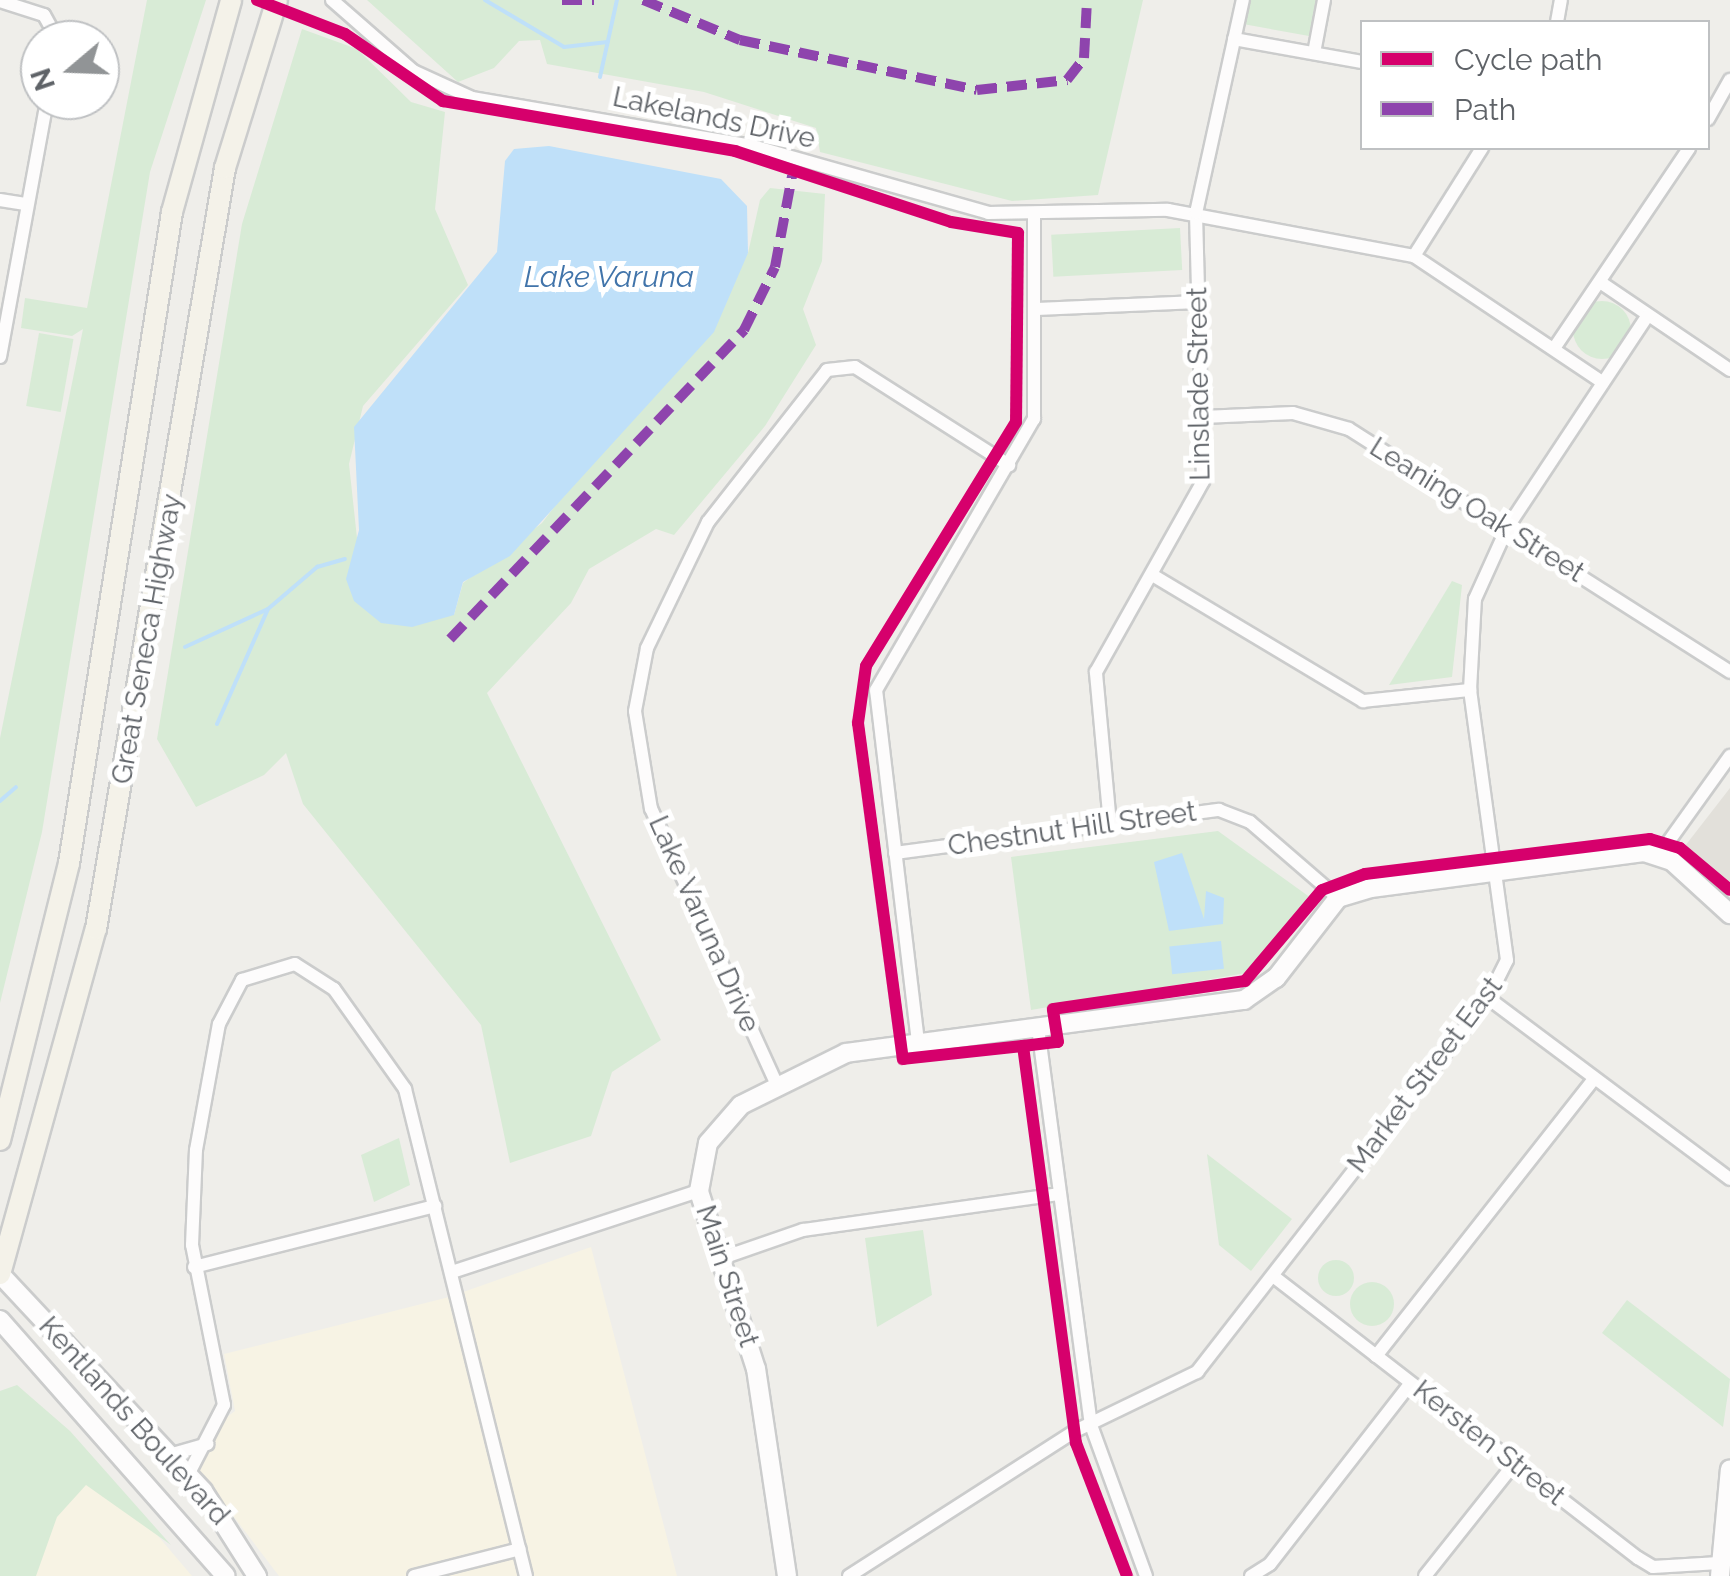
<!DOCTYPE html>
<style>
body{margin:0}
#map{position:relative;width:1730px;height:1576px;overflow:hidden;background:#efeeea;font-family:Raleway,sans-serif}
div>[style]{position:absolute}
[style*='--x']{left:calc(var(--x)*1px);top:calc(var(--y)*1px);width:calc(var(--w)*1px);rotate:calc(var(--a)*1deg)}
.commercial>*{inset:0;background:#f7f3e4}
.education>*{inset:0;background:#e2e0da}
.green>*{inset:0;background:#d8ebd6;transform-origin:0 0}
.round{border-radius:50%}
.water>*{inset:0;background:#bfe0f9;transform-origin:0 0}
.stream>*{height:4px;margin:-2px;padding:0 2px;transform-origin:2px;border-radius:2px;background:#bfe0f9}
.roads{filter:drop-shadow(2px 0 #cbcccc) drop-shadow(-2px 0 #cbcccc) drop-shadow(0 2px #cbcccc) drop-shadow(0 -2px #cbcccc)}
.street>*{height:12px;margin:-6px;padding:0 6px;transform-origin:6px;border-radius:6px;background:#fdfcfc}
.secondary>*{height:18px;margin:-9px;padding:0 9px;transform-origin:9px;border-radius:9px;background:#fdfcfc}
.primary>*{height:20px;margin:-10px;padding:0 10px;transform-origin:10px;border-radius:10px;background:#f4f2e9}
.quiet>*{height:10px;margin-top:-5px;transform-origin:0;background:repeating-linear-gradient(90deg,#8e44ad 0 20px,transparent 0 30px)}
.cycleway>*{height:12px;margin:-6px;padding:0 6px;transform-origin:6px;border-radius:6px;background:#d6006c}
span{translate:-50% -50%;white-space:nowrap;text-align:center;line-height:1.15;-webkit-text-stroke:10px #fff;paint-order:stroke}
.street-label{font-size:28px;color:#5f6368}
.water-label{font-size:30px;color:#4174aa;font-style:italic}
.legend{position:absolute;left:1360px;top:20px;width:350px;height:130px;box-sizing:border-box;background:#fff;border:2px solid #bfc1c3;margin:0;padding:12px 18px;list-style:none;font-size:30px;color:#5f6368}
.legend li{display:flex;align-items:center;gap:20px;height:50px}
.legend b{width:50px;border:2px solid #bfc1c3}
.north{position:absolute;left:20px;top:20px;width:100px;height:100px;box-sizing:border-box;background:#fff;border:2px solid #bfc1c3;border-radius:50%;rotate:251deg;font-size:28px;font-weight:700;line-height:40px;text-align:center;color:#5f6368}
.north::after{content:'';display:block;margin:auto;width:35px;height:45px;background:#919496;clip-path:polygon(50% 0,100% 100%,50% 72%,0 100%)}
</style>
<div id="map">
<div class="commercial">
<div style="clip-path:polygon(591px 1247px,677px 1576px,279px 1576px,183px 1450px,235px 1411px,224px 1354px,449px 1297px)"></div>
<div style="clip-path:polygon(0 1412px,118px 1489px,192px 1576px,0 1576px)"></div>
</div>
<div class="education">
<div style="clip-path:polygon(1730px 788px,1730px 884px,1685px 846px)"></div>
</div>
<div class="green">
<div style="clip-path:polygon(147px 0,206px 0,150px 172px,42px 832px,0 1003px,0 738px,83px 329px,72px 336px,21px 328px,25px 298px,87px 308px)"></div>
<div style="clip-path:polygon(367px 0,1143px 0,1098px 195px,1012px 201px,820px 152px,816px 128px,704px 92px,547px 64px,540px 40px,519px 41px,494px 68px,458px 82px)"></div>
<div style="clip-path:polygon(1248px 0,1316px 0,1309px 36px,1243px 24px)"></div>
<div style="clip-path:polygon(302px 29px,357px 49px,411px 102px,445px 112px,435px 209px,468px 285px,363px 406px,349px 464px,357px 538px,454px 615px,463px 583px,542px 523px,748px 253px,760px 200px,770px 188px,825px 194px,822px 261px,803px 309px,816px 345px,765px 426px,674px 535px,656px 529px,589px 569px,571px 603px,487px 693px,661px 1040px,612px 1072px,591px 1136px,510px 1163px,481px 1025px,303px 804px,286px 753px,264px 775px,196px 807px,157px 739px,242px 224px)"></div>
<div style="left:1180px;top:228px;width:42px;height:129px;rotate:87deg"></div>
<div class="round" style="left:1573px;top:301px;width:58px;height:58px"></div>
<div style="left:39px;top:333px;width:35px;height:74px;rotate:10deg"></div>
<div style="clip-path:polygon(1452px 581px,1462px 585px,1452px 677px,1389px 685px)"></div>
<div style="clip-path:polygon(1218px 831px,1311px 898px,1252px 972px,1031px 1010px,1011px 857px)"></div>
<div style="clip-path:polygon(399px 1138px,410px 1185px,374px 1202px,361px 1155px)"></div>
<div style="clip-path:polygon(1207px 1154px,1292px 1219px,1251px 1271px,1219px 1245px)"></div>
<div style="clip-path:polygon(923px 1230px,932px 1295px,877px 1327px,865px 1238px)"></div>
<div class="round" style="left:1318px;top:1260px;width:36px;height:36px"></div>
<div class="round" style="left:1350px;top:1282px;width:44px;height:44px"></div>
<div style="clip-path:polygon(1627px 1300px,1730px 1379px,1723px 1427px,1602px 1333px)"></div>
<div style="clip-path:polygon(17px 1385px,70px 1431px,171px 1545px,86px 1485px,57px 1517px,36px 1576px,0 1576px,0 1391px)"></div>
</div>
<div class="water">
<div style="clip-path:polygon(549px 146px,721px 179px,747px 206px,748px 253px,714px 332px,510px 556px,463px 582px,454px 615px,412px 627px,381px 623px,354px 601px,346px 579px,359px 530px,354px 427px,497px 252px,505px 161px,514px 149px)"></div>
<div style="clip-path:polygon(1182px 853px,1204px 919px,1206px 891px,1224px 898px,1223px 924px,1169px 931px,1154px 862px)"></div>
<div style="left:1221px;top:941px;width:28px;height:52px;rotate:84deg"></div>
</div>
<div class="stream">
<div style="--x:485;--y:0;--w:92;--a:30.7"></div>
<div style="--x:564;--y:47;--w:44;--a:-6.5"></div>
<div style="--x:600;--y:77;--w:79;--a:-77.6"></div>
<div style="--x:185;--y:647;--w:91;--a:-24.6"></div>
<div style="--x:268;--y:609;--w:65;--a:-40.6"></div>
<div style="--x:317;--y:567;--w:29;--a:-16"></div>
<div style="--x:217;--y:724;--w:124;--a:-66.1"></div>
<div style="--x:0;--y:801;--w:21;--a:-41"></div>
</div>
<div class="roads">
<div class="street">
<div style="--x:332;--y:0;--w:108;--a:41.2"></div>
<div style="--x:413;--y:71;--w:65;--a:24.6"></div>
<div style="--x:472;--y:98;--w:284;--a:9.7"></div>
<div style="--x:752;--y:146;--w:245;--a:15.8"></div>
<div style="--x:988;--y:213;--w:180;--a:-1"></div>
<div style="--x:1168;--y:210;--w:250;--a:10.6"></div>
<div style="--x:1414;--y:256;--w:225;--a:33.8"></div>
<div style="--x:0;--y:1;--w:46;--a:17.7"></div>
<div style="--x:44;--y:15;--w:29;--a:61"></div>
<div style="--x:1557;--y:22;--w:22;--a:-80"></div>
<div style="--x:1234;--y:39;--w:130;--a:10.2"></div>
<div style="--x:1314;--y:53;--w:54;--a:-79.3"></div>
<div style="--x:1708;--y:119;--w:45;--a:-60.6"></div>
<div style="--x:0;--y:200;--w:24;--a:9"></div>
<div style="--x:1414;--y:256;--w:128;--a:-57.8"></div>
<div style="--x:1600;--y:282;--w:157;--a:34.1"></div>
<div style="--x:1037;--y:309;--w:161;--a:-2.5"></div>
<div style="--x:1555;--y:347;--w:240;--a:-56"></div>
<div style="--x:0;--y:357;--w:261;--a:-79.6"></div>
<div style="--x:1203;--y:417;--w:90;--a:-2.5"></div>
<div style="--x:1293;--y:413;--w:58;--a:15.9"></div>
<div style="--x:1349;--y:429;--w:452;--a:32.5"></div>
<div style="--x:1154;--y:576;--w:244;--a:30.9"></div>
<div style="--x:1363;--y:701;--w:108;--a:-5.9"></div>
<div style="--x:1110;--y:824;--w:153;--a:-95.3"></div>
<div style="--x:1096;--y:672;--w:219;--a:-60.7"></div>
<div style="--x:1203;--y:481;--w:268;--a:-91.5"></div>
<div style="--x:1196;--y:213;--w:218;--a:-77.6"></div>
<div style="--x:895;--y:853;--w:327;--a:-7.6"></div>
<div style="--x:1219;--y:810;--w:33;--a:21"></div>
<div style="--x:1250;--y:822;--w:116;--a:40.8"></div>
<div style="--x:1659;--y:855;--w:122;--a:-54.4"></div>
<div style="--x:1488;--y:998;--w:302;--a:36.8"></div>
<div style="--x:1038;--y:1028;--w:401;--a:82.4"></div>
<div style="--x:1091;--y:1425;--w:161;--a:70"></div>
<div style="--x:918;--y:1042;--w:354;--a:-96.8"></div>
<div style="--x:876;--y:690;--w:314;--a:-59.8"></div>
<div style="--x:1034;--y:419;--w:202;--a:-90"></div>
<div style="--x:777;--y:1085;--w:303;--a:-114.5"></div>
<div style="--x:651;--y:809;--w:99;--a:-99.3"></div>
<div style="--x:635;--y:711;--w:64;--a:-79.2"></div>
<div style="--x:647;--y:648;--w:140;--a:-64.2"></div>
<div style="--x:708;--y:522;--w:193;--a:-51.9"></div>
<div style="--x:827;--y:370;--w:28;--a:-6"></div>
<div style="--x:855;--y:367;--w:183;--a:32.5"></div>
<div style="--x:722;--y:1258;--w:86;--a:-19.1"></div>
<div style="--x:803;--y:1230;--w:259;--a:-8"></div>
<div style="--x:194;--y:1267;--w:249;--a:-14.2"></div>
<div style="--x:452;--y:1272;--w:260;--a:-18.2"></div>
<div style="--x:1273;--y:1276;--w:461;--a:37.7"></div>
<div style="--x:1638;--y:1558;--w:17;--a:31"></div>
<div style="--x:1653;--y:1567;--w:66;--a:-3.5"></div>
<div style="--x:1376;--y:1356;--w:351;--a:-51.8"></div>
<div style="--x:169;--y:1455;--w:40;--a:-16"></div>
<div style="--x:188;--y:1475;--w:79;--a:-62.8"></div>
<div style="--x:224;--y:1405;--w:163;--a:-101.3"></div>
<div style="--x:192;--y:1245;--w:95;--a:-87.6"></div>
<div style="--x:196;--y:1150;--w:128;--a:-79.7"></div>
<div style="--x:219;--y:1024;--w:50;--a:-62.4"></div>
<div style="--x:242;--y:980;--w:55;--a:-16.8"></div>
<div style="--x:295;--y:964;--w:46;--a:32.7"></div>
<div style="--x:334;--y:989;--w:123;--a:54.6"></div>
<div style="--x:405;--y:1089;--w:502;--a:76.05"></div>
<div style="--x:414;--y:1576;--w:109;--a:-14.3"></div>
<div style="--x:849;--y:1576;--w:269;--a:-32.7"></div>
<div style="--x:1075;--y:1431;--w:136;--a:-25.8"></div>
<div style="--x:1197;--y:1372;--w:474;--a:-52.1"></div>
<div style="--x:1488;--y:998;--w:42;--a:-63.4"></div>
<div style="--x:1507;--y:960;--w:273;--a:-97.8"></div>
<div style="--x:1470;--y:690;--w:91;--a:-86.9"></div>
<div style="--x:1475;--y:599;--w:78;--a:-65.7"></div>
<div style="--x:1507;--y:528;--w:255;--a:-56.5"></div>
<div style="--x:1251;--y:1576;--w:22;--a:-32"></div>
<div style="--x:1270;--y:1564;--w:229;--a:-52.1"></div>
<div style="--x:1425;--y:1576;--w:144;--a:-51.5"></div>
</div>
<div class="secondary">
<div style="--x:0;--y:1274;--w:297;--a:46.9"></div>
<div style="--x:203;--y:1491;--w:101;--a:57.6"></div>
<div style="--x:0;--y:1320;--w:341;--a:48.6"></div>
<div style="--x:787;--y:1576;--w:209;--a:-98.5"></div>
<div style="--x:756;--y:1369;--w:187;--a:-107.8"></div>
<div style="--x:699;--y:1191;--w:49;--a:-79.4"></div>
<div style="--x:708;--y:1143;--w:50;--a:-49"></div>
<div style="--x:741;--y:1105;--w:117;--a:-26.3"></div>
<div style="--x:846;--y:1053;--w:402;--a:-7.6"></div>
<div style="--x:1244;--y:1000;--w:39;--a:-35"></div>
<div style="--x:1276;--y:978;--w:101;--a:-52.2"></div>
<div style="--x:1338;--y:898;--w:34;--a:-17"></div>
<div style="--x:1371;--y:888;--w:275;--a:-7.5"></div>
<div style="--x:1644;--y:852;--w:29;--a:18"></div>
<div style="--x:1672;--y:861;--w:79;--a:42.4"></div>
<div style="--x:1720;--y:1576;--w:107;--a:-84.7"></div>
</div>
<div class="primary">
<div style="--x:0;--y:1140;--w:285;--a:-76"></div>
<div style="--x:69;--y:863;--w:659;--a:-81.01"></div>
<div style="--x:172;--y:212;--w:220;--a:-74.4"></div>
<div style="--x:0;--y:1274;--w:358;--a:-74.5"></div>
<div style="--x:96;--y:929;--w:772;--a:-80.38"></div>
<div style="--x:225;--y:168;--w:176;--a:-72.8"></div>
</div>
</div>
<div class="quiet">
<div style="--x:562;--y:0;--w:32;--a:0"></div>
<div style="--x:643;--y:0;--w:105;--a:22.4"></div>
<div style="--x:740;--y:40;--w:242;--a:11.9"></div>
<div style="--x:977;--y:90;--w:91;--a:-6.3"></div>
<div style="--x:1067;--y:80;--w:28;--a:-52"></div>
<div style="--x:1084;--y:58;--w:58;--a:-87"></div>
<div style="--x:450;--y:639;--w:427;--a:-46.4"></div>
<div style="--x:744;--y:330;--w:70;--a:-63.8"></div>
<div style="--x:775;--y:267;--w:93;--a:-79.4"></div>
</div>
<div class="cycleway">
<div style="--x:257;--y:0;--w:94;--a:21.1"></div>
<div style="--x:345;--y:34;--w:119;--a:34.4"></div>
<div style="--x:443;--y:101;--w:296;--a:9.7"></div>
<div style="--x:735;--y:151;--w:227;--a:18.2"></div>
<div style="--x:951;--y:222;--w:68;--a:9.3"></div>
<div style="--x:1018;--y:233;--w:189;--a:90.6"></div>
<div style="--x:1016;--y:422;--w:286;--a:121.6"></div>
<div style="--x:866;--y:666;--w:58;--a:98"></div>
<div style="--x:858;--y:723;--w:339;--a:82.4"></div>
<div style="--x:903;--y:1059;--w:121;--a:-6.2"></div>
<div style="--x:1023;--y:1046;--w:401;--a:82.4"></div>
<div style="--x:1076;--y:1443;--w:142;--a:69"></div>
<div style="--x:1023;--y:1046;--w:35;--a:-7"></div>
<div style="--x:1058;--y:1042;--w:33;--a:-99"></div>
<div style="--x:1053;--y:1009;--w:194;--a:-8.3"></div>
<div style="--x:1245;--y:981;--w:119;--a:-49.8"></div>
<div style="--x:1322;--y:890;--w:46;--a:-20.4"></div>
<div style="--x:1365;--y:874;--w:287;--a:-7"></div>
<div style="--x:1650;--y:839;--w:31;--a:17"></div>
<div style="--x:1680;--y:848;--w:65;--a:40"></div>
</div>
<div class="street-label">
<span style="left:714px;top:118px;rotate:12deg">Lakelands Drive</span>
<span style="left:1199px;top:384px;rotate:-91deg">Linslade Street</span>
<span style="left:1477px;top:510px;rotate:32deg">Leaning Oak Street</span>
<span style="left:147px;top:639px;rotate:-80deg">Great Seneca Highway</span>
<span style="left:1072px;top:829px;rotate:-8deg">Chestnut Hill Street</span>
<span style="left:704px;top:924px;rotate:66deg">Lake Varuna Drive</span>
<span style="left:1425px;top:1075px;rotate:-53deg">Market Street East</span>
<span style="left:727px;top:1276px;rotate:72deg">Main Street</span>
<span style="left:134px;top:1421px;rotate:48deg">Kentlands Boulevard</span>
<span style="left:1489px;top:1443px;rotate:38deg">Kersten Street</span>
</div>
<div class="water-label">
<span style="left:609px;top:277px">Lake Varuna</span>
</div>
<ul class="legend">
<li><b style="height:12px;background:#d6006c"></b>Cycle path</li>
<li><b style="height:12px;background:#8e44ad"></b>Path</li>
</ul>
<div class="north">N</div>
</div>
